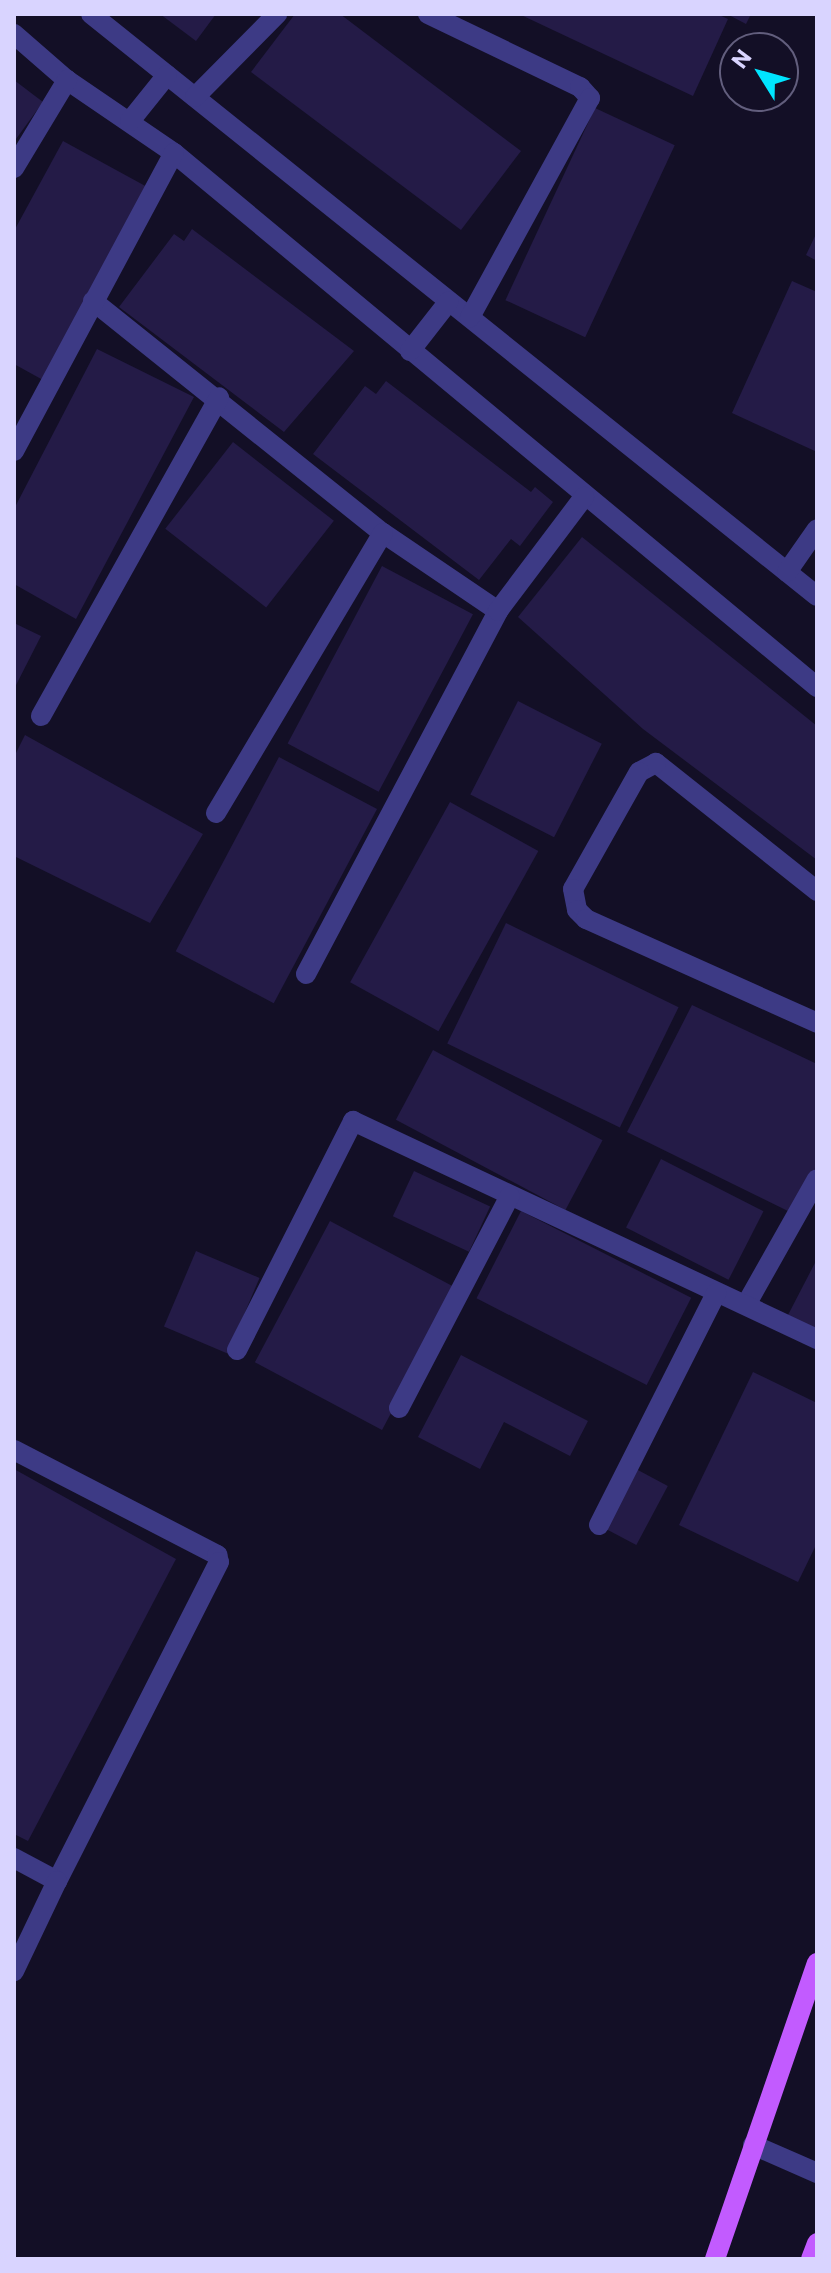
<!DOCTYPE html>
<style>
body{margin:0}
#map{position:relative;width:831px;height:2273px;overflow:hidden;background:#130f26;font-family:Commissioner,sans-serif}
div>[style]{position:absolute}
[style*='--x']{left:calc(var(--x)*1px);top:calc(var(--y)*1px);width:calc(var(--w)*1px);rotate:calc(var(--a)*1deg)}
.building>*{inset:0;background:#241b47;transform-origin:0 0}
.minor>*{height:20px;margin:-10px;padding:0 10px;transform-origin:10px;border-radius:10px;background:#3d3a85}
.major>*{height:20px;margin:-10px;padding:0 10px;transform-origin:10px;border-radius:10px;background:#c25bff}
span{translate:-50% -50%;white-space:nowrap;text-align:center;line-height:1.15;-webkit-text-stroke:6px #130f26;paint-order:stroke}
.frame{position:absolute;inset:0;border:16px solid #d9d4ff;pointer-events:none}
.north{position:absolute;left:719px;top:32px;width:80px;height:80px;box-sizing:border-box;background:#130f26;border:2px solid #625e7d;border-radius:50%;rotate:307deg;font-size:22px;font-weight:700;line-height:32px;text-align:center;color:#d9d4ff}
.north::after{content:'';display:block;margin:auto;width:28px;height:36px;background:#00e5ff;clip-path:polygon(50% 0,100% 100%,50% 72%,0 100%)}
</style>
<div id="map">
<div class="building">
<div style="clip-path:polygon(160px 14px,216px 14px,196px 41px)"></div>
<div style="clip-path:polygon(295px 14px,340px 14px,521px 151px,461px 230px,251px 72px)"></div>
<div style="clip-path:polygon(519px 14px,717px 14px,728px 19px,693px 96px)"></div>
<div style="clip-path:polygon(727px 14px,751px 14px,746px 24px)"></div>
<div style="clip-path:polygon(14px 80px,43px 102px,16px 139px,14px 138px)"></div>
<div style="left:595px;top:108px;width:88px;height:212px;rotate:25deg"></div>
<div style="clip-path:polygon(63px 141px,149px 188px,43px 380px,14px 364px,14px 231px)"></div>
<div style="clip-path:polygon(192px 229px,354px 351px,284px 432px,119px 307px,174px 234px,184px 241px)"></div>
<div style="clip-path:polygon(817px 232px,817px 261px,806px 255px)"></div>
<div style="clip-path:polygon(792px 281px,817px 292px,817px 452px,732px 413px)"></div>
<div style="clip-path:polygon(97px 349px,194px 397px,76px 619px,14px 584px,14px 509px)"></div>
<div style="clip-path:polygon(386px 381px,531px 492px,535px 487px,553px 502px,520px 546px,511px 539px,479px 580px,313px 454px,365px 386px,376px 394px)"></div>
<div style="left:233px;top:442px;width:128px;height:110px;rotate:38deg"></div>
<div style="clip-path:polygon(582px 537px,817px 726px,817px 860px,643px 729px,518px 617px)"></div>
<div style="left:382px;top:566px;width:103px;height:201px;rotate:28deg"></div>
<div style="clip-path:polygon(14px 623px,41px 636px,14px 689px)"></div>
<div style="left:518px;top:701px;width:94px;height:105px;rotate:27deg"></div>
<div style="clip-path:polygon(25px 735px,203px 834px,150px 923px,14px 856px,14px 757px)"></div>
<div style="left:279px;top:757px;width:111px;height:220px;rotate:28deg"></div>
<div style="left:450px;top:802px;width:101px;height:206px;rotate:29deg"></div>
<div style="left:506px;top:923px;width:192px;height:134px;rotate:26deg"></div>
<div style="clip-path:polygon(692px 1005px,817px 1064px,817px 1165px,790px 1212px,627px 1132px)"></div>
<div style="left:433px;top:1050px;width:192px;height:79px;rotate:28deg"></div>
<div style="left:661px;top:1159px;width:115px;height:77px;rotate:27deg"></div>
<div style="left:414px;top:1171px;width:84px;height:50px;rotate:25deg"></div>
<div style="left:521px;top:1211px;width:191px;height:98px;rotate:27deg"></div>
<div style="left:330px;top:1221px;width:144px;height:160px;rotate:28deg"></div>
<div style="left:196px;top:1251px;width:69px;height:82px;rotate:23deg"></div>
<div style="clip-path:polygon(817px 1259px,817px 1330px,788px 1315px)"></div>
<div style="clip-path:polygon(461px 1355px,588px 1421px,570px 1456px,504px 1422px,480px 1469px,418px 1437px)"></div>
<div style="clip-path:polygon(753px 1372px,817px 1403px,817px 1543px,798px 1582px,679px 1525px)"></div>
<div style="clip-path:polygon(14px 1469px,176px 1559px,28px 1841px,14px 1834px)"></div>
<div style="left:636px;top:1469px;width:36px;height:67px;rotate:28deg"></div>
</div>
<div class="minor">
<div style="--x:91;--y:14;--w:930;--a:38.72"></div>
<div style="--x:428;--y:14;--w:169;--a:25.7"></div>
<div style="--x:580;--y:87;--w:15;--a:48"></div>
<div style="--x:590;--y:98;--w:250;--a:118.7"></div>
<div style="--x:14;--y:34;--w:70;--a:41"></div>
<div style="--x:67;--y:80;--w:130;--a:34.3"></div>
<div style="--x:174;--y:153;--w:836;--a:39.71"></div>
<div style="--x:195;--y:97;--w:117;--a:-45.3"></div>
<div style="--x:130;--y:121;--w:59;--a:-51.2"></div>
<div style="--x:14;--y:168;--w:103;--a:-58.9"></div>
<div style="--x:93;--y:301;--w:371;--a:38.7"></div>
<div style="--x:383;--y:533;--w:139;--a:34.1"></div>
<div style="--x:410;--y:351;--w:63;--a:-52"></div>
<div style="--x:14;--y:451;--w:338;--a:-61.8"></div>
<div style="--x:787;--y:572;--w:52;--a:-55.1"></div>
<div style="--x:41;--y:716;--w:365;--a:-60.8"></div>
<div style="--x:216;--y:813;--w:326;--a:-59.2"></div>
<div style="--x:817;--y:891;--w:206;--a:-141.5"></div>
<div style="--x:656;--y:763;--w:19;--a:152"></div>
<div style="--x:639;--y:772;--w:134;--a:119.4"></div>
<div style="--x:573;--y:889;--w:21;--a:79"></div>
<div style="--x:577;--y:910;--w:13;--a:45"></div>
<div style="--x:586;--y:919;--w:253;--a:24.2"></div>
<div style="--x:306;--y:974;--w:411;--a:-62.1"></div>
<div style="--x:498;--y:611;--w:143;--a:-53"></div>
<div style="--x:747;--y:1303;--w:142;--a:-60.6"></div>
<div style="--x:237;--y:1350;--w:257;--a:-63.1"></div>
<div style="--x:353;--y:1121;--w:513;--a:25.17"></div>
<div style="--x:399;--y:1408;--w:239;--a:-62.4"></div>
<div style="--x:14;--y:1450;--w:229;--a:27.3"></div>
<div style="--x:217;--y:1555;--w:7;--a:74"></div>
<div style="--x:219;--y:1562;--w:358;--a:116.9"></div>
<div style="--x:599;--y:1525;--w:260;--a:-63.2"></div>
<div style="--x:14;--y:1858;--w:49;--a:28.1"></div>
<div style="--x:57;--y:1881;--w:100;--a:115.5"></div>
<div style="--x:753;--y:2145;--w:70;--a:23.6"></div>
</div>
<div class="major">
<div style="--x:715;--y:2259;--w:313;--a:-71"></div>
<div style="--x:811;--y:2259;--w:17;--a:-69"></div>
</div>
<div class="frame"></div>
<div class="north">N</div>
</div>
